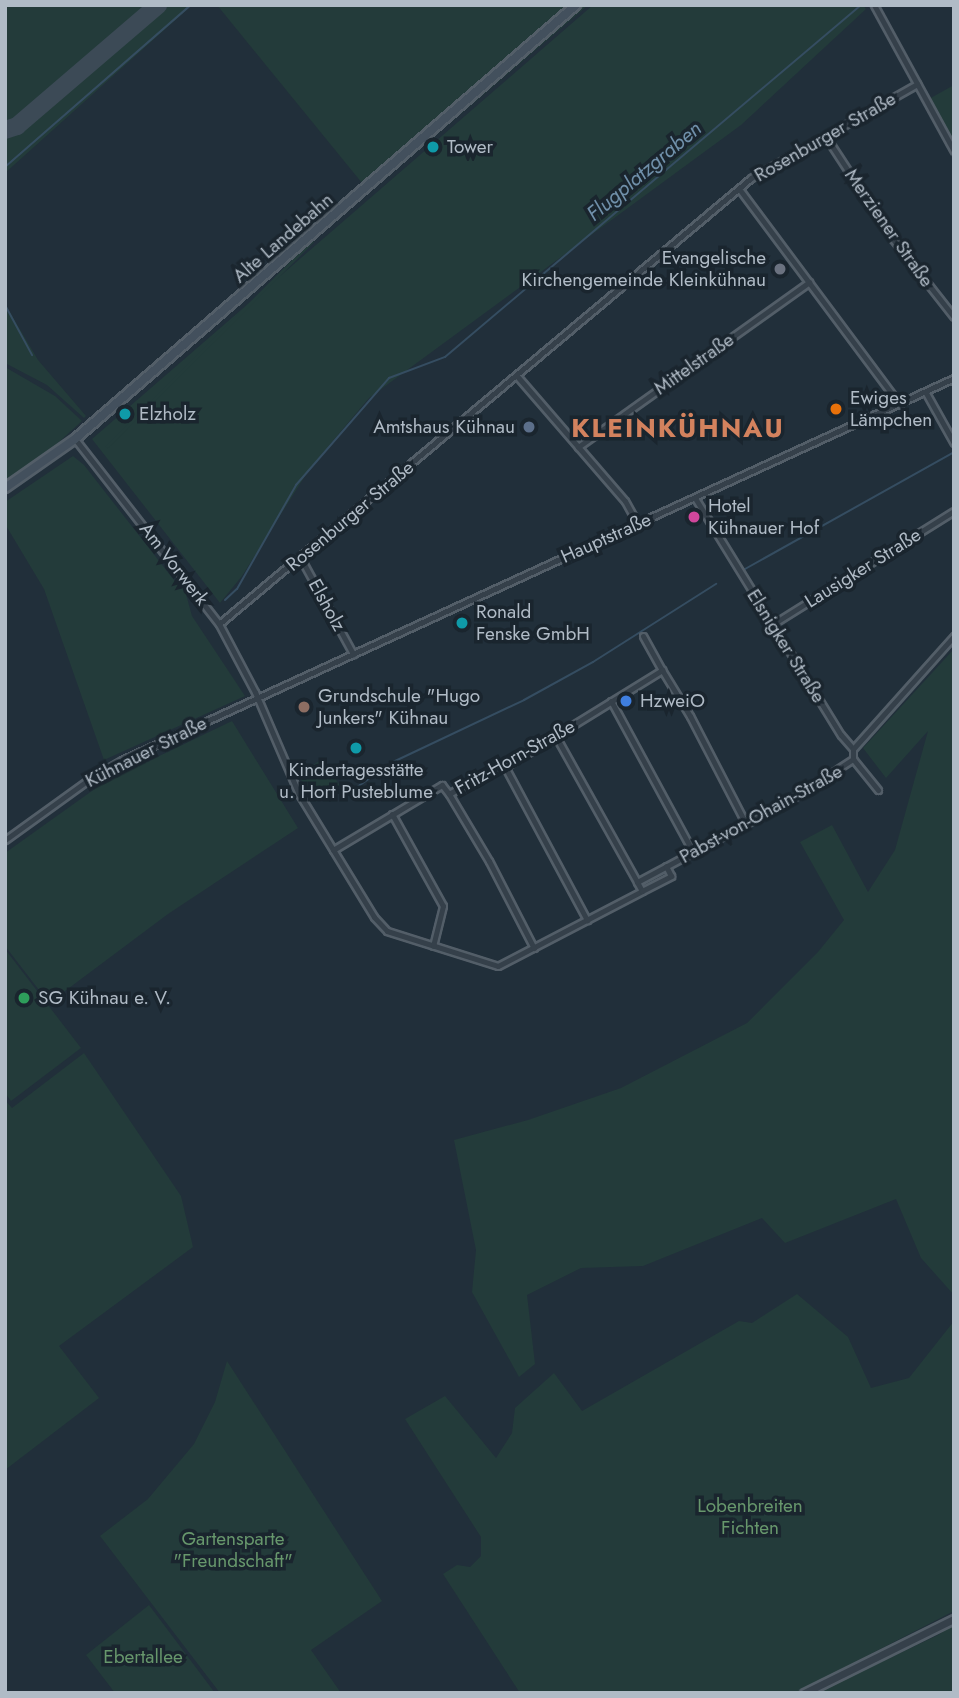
<!DOCTYPE html>
<meta charset="utf-8">
<style>
body{margin:0}
#map{position:relative;width:959px;height:1698px;overflow:hidden;background:#212f3a;font-family:Jost,sans-serif}
div>[style]{position:absolute}
[style*='--x']{left:calc(var(--x)*1px);top:calc(var(--y)*1px);width:calc(var(--w)*1px);rotate:calc(var(--a)*1deg)}
.green>*{inset:0;background:#233b3a;transform-origin:0 0}
.stream>*{height:2px;margin:-1px;padding:0 1px;transform-origin:1px;border-radius:1px;background:#354d61}
.taxiway>*{height:18px;margin:-9px;padding:0 9px;transform-origin:9px;border-radius:9px;background:#3c4a56}
.roads{filter:drop-shadow(2px 0 #535e68) drop-shadow(-2px 0 #535e68) drop-shadow(0 2px #535e68) drop-shadow(0 -2px #535e68)}
.minor>*{height:5px;margin:-2.5px;padding:0 2.5px;transform-origin:2.5px;border-radius:2.5px;background:#35404a}
.tertiary>*{height:7px;margin:-3.5px;padding:0 3.5px;transform-origin:3.5px;border-radius:3.5px;background:#35404a}
.secondary>*{height:8px;margin:-4px;padding:0 4px;transform-origin:4px;border-radius:4px;background:#43505d}
.dots>*{width:19px;height:19px;translate:-50% -50%;box-sizing:border-box;border:4px solid #1a252e;border-radius:50%}
span{translate:-50% -50%;white-space:nowrap;text-align:center;line-height:1.15;-webkit-text-stroke:7px #1a252e;paint-order:stroke}
.street-label{font-size:19px;color:#b0bbc6}
.poi-label{font-size:19px;color:#b0bbc6}
.left{translate:0 -50%;text-align:left}
.right{translate:-100% -50%;text-align:right}
.park-label{font-size:19px;color:#67976c}
.water-label{font-size:21px;color:#7090aa;font-style:italic}
.district-label{font-size:26px;color:#d3825e;font-weight:700;letter-spacing:2px}
.frame{position:absolute;inset:0;border:7px solid #b0bbc6;pointer-events:none}
</style>
<div id="map">
<div class="green">
<div style="clip-path:polygon(5px 5px,192px 5px,5px 173px)"></div>
<div style="clip-path:polygon(217px 5px,568px 5px,362px 183px)"></div>
<div style="clip-path:polygon(582px 5px,588px 5px,315px 239px,314px 238px)"></div>
<div style="clip-path:polygon(593px 5px,863px 5px,866px 9px,741px 125px,369px 398px,310px 468px,242px 576px,220px 603px,92px 439px)"></div>
<div style="clip-path:polygon(954px 85px,954px 148px,927px 100px)"></div>
<div style="left:312px;top:240px;width:3px;height:292px;rotate:45deg"></div>
<div style="clip-path:polygon(5px 304px,38px 360px,86px 416px,84px 418px,47px 385px,5px 363px)"></div>
<div style="clip-path:polygon(5px 367px,55px 396px,82px 421px,38px 461px,5px 480px)"></div>
<div style="clip-path:polygon(73px 456px,84px 465px,181px 589px,184px 587px,192px 616px,245px 696px,104px 760px,44px 589px,5px 524px,5px 502px)"></div>
<div style="clip-path:polygon(954px 649px,954px 1295px,921px 1258px,896px 1199px,785px 1243px,762px 1218px,643px 1266px,581px 1268px,527px 1295px,535px 1364px,519px 1377px,472px 1292px,476px 1250px,454px 1140px,528px 1120px,621px 1088px,747px 1023px,818px 952px,844px 920px,800px 842px,832px 825px,868px 892px,895px 850px,928px 731px,886px 778px,863px 748px)"></div>
<div style="clip-path:polygon(232px 721px,298px 828px,168px 914px,49px 1003px,5px 946px,5px 853px,103px 783px)"></div>
<div style="left:322px;top:759px;width:32px;height:29px;rotate:56deg"></div>
<div style="clip-path:polygon(5px 949px,81px 1048px,11px 1101px,5px 1093px)"></div>
<div style="clip-path:polygon(84px 1053px,181px 1196px,193px 1247px,59px 1346px,99px 1398px,5px 1470px,5px 1100px,12px 1108px)"></div>
<div style="clip-path:polygon(797px 1294px,848px 1337px,871px 1388px,909px 1378px,954px 1321px,954px 1611px,795px 1693px,520px 1693px,443px 1574px,457px 1565px,470px 1567px,481px 1556px,481px 1537px,405px 1419px,445px 1396px,496px 1458px,512px 1433px,515px 1408px,554px 1373px,582px 1411px,739px 1321px,752px 1323px)"></div>
<div style="clip-path:polygon(227px 1361px,382px 1601px,311px 1650px,341px 1693px,220px 1693px,100px 1536px,148px 1499px,194px 1444px,215px 1402px)"></div>
<div style="clip-path:polygon(149px 1605px,215px 1693px,115px 1693px,86px 1655px)"></div>
<div style="clip-path:polygon(954px 1624px,954px 1693px,816px 1693px,938px 1635px)"></div>
</div>
<div class="stream">
<div style="--x:5;--y:167;--w:247;--a:-41.1"></div>
<div style="--x:5;--y:305;--w:57;--a:61.6"></div>
<div style="--x:745;--y:569;--w:240;--a:-29.2"></div>
<div style="--x:225;--y:600;--w:16;--a:-43"></div>
<div style="--x:237;--y:589;--w:120;--a:-60.4"></div>
<div style="--x:296;--y:485;--w:142;--a:-49"></div>
<div style="--x:389;--y:378;--w:60;--a:-20.6"></div>
<div style="--x:445;--y:357;--w:545;--a:-40.24"></div>
<div style="--x:347;--y:794;--w:56;--a:-34.8"></div>
<div style="--x:393;--y:762;--w:145;--a:-25.3"></div>
<div style="--x:524;--y:700;--w:79;--a:-28.8"></div>
<div style="--x:593;--y:662;--w:146;--a:-32.4"></div>
</div>
<div class="taxiway">
<div style="--x:5;--y:130;--w:13;--a:-18"></div>
<div style="--x:17;--y:126;--w:186;--a:-40.6"></div>
</div>
<div class="roads">
<div class="minor">
<div style="--x:874;--y:5;--w:166;--a:61.3"></div>
<div style="--x:826;--y:137;--w:121;--a:56.8"></div>
<div style="--x:892;--y:238;--w:100;--a:51.9"></div>
<div style="--x:740;--y:190;--w:268;--a:53.3"></div>
<div style="--x:517;--y:376;--w:165;--a:49.2"></div>
<div style="--x:625;--y:501;--w:26;--a:61"></div>
<div style="--x:926;--y:393;--w:57;--a:60.8"></div>
<div style="--x:75;--y:439;--w:234;--a:52.1"></div>
<div style="--x:219;--y:624;--w:77;--a:62.1"></div>
<div style="--x:255;--y:692;--w:111;--a:66.7"></div>
<div style="--x:299;--y:794;--w:144;--a:58.6"></div>
<div style="--x:374;--y:917;--w:19;--a:47"></div>
<div style="--x:387;--y:931;--w:116;--a:17.5"></div>
<div style="--x:498;--y:966;--w:162;--a:-27.5"></div>
<div style="--x:642;--y:891;--w:10;--a:-119"></div>
<div style="--x:637;--y:882;--w:170;--a:-28.1"></div>
<div style="--x:787;--y:802;--w:79;--a:-33.1"></div>
<div style="--x:578;--y:447;--w:284;--a:-35.5"></div>
<div style="--x:695;--y:498;--w:278;--a:58.4"></div>
<div style="--x:841;--y:735;--w:18;--a:49"></div>
<div style="--x:853;--y:749;--w:10;--a:90"></div>
<div style="--x:853;--y:759;--w:40;--a:51"></div>
<div style="--x:300;--y:557;--w:111;--a:61.3"></div>
<div style="--x:219;--y:624;--w:694;--a:-39.97"></div>
<div style="--x:751;--y:178;--w:191;--a:-29.5"></div>
<div style="--x:773;--y:624;--w:213;--a:-32"></div>
<div style="--x:643;--y:636;--w:39;--a:61"></div>
<div style="--x:611;--y:701;--w:172;--a:61.5"></div>
<div style="--x:555;--y:735;--w:168;--a:60.8"></div>
<div style="--x:853;--y:749;--w:152;--a:-48.2"></div>
<div style="--x:505;--y:767;--w:174;--a:61.8"></div>
<div style="--x:449;--y:794;--w:78;--a:59.2"></div>
<div style="--x:489;--y:861;--w:98;--a:62.7"></div>
<div style="--x:392;--y:814;--w:105;--a:61"></div>
<div style="--x:443;--y:906;--w:41;--a:104"></div>
<div style="--x:5;--y:840;--w:106;--a:-35.8"></div>
<div style="--x:91;--y:778;--w:36;--a:-30"></div>
<div style="--x:122;--y:760;--w:916;--a:-24.66"></div>
<div style="--x:333;--y:850;--w:127;--a:-30.8"></div>
<div style="--x:442;--y:785;--w:11;--a:52"></div>
<div style="--x:449;--y:794;--w:56;--a:-30.3"></div>
<div style="--x:497;--y:766;--w:8;--a:7"></div>
<div style="--x:505;--y:767;--w:185;--a:-31.7"></div>
<div style="--x:662;--y:670;--w:54;--a:58.7"></div>
<div style="--x:690;--y:716;--w:122;--a:62.6"></div>
<div style="--x:642;--y:891;--w:33;--a:-27"></div>
<div style="--x:671;--y:876;--w:11;--a:-117"></div>
</div>
<div class="tertiary">
<div style="--x:804;--y:1693;--w:167;--a:-26.3"></div>
</div>
<div class="secondary">
<div style="--x:5;--y:488;--w:85;--a:-35"></div>
<div style="--x:75;--y:439;--w:663;--a:-40.9"></div>
</div>
</div>
<div class="dots">
<div style="left:433px;top:147px;background:#0f9aa8"></div>
<div style="left:780px;top:269px;background:#6b7280"></div>
<div style="left:836px;top:409px;background:#e8710a"></div>
<div style="left:125px;top:414px;background:#0f9aa8"></div>
<div style="left:529px;top:427px;background:#5c6f8a"></div>
<div style="left:694px;top:517px;background:#d1479c"></div>
<div style="left:462px;top:623px;background:#0f9aa8"></div>
<div style="left:626px;top:701px;background:#3f7fe0"></div>
<div style="left:304px;top:707px;background:#8d6e63"></div>
<div style="left:356px;top:748px;background:#0f9aa8"></div>
<div style="left:24px;top:998px;background:#2e9e5b"></div>
</div>
<div class="street-label">
<span style="left:825px;top:137px;rotate:-30deg">Rosenburger Straße</span>
<span style="left:889px;top:228px;rotate:55deg">Merziener Straße</span>
<span style="left:283px;top:238px;rotate:-41deg">Alte Landebahn</span>
<span style="left:694px;top:364px;rotate:-35deg">Mittelstraße</span>
<span style="left:350px;top:516px;rotate:-40deg">Rosenburger Straße</span>
<span style="left:606px;top:538px;rotate:-24deg">Hauptstraße</span>
<span style="left:174px;top:564px;rotate:52deg">Am Vorwerk</span>
<span style="left:863px;top:568px;rotate:-32deg">Lausigker Straße</span>
<span style="left:327px;top:605px;rotate:61deg">Elsholz</span>
<span style="left:786px;top:646px;rotate:58deg">Elsnigker Straße</span>
<span style="left:146px;top:752px;rotate:-27deg">Kühnauer Straße</span>
<span style="left:515px;top:757px;rotate:-29deg">Fritz-Horn-Straße</span>
<span style="left:761px;top:814px;rotate:-29deg">Pabst-von-Ohain-Straße</span>
</div>
<div class="poi-label">
<span class="left" style="left:447px;top:147px">Tower</span>
<span class="right" style="left:766px;top:269px">Evangelische<br>Kirchengemeinde Kleinkühnau</span>
<span class="left" style="left:850px;top:409px">Ewiges<br>Lämpchen</span>
<span class="left" style="left:139px;top:414px">Elzholz</span>
<span class="right" style="left:515px;top:427px">Amtshaus Kühnau</span>
<span class="left" style="left:708px;top:517px">Hotel<br>Kühnauer Hof</span>
<span class="left" style="left:476px;top:623px">Ronald<br>Fenske GmbH</span>
<span class="left" style="left:318px;top:707px">Grundschule "Hugo<br>Junkers" Kühnau</span>
<span class="left" style="left:640px;top:701px">HzweiO</span>
<span style="left:356px;top:781px">Kindertagesstätte<br>u. Hort Pusteblume</span>
<span class="left" style="left:38px;top:998px">SG Kühnau e. V.</span>
</div>
<div class="park-label">
<span style="left:750px;top:1517px">Lobenbreiten<br>Fichten</span>
<span style="left:233px;top:1550px">Gartensparte<br>"Freundschaft"</span>
<span style="left:143px;top:1657px">Ebertallee</span>
</div>
<div class="water-label">
<span style="left:644px;top:171px;rotate:-40deg">Flugplatzgraben</span>
</div>
<div class="district-label">
<span style="left:678px;top:429px">KLEINKÜHNAU</span>
</div>
<div class="frame"></div>
</div>
